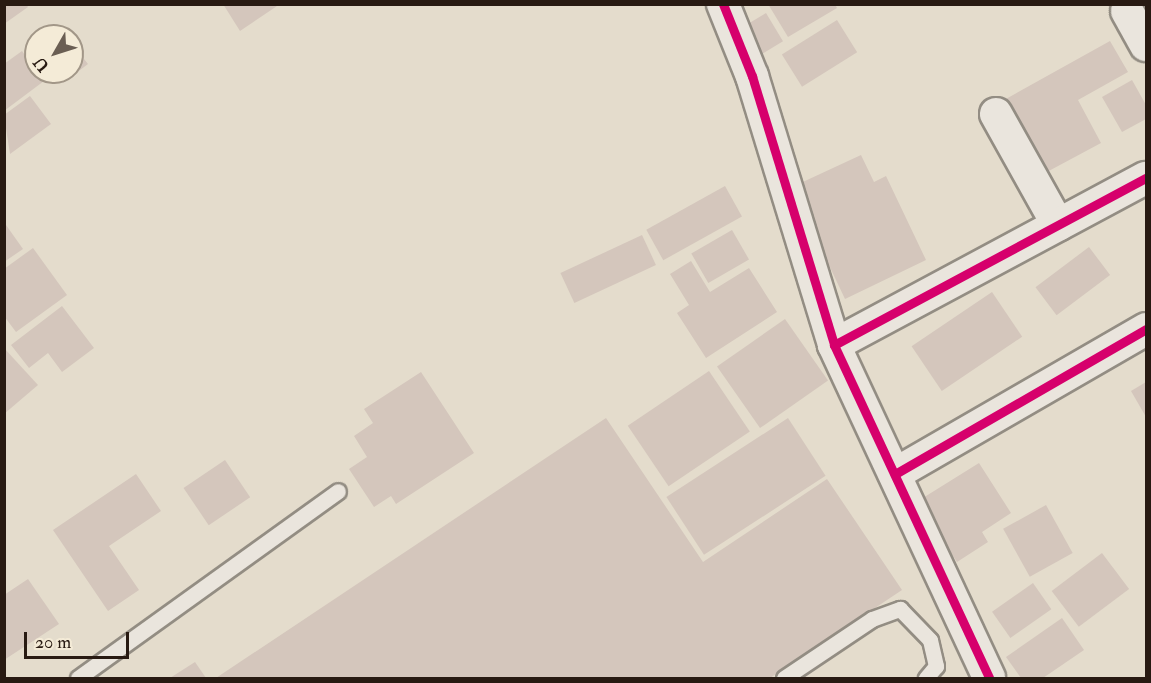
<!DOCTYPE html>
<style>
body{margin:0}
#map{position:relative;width:1151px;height:683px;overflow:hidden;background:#e4dccc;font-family:"IM FELL Double Pica",serif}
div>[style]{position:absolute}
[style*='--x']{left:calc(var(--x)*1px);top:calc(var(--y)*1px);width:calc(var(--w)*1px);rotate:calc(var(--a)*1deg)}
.building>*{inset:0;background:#d4c6bc;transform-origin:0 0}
.roads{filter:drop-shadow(2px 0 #938d83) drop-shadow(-2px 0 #938d83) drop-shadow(0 2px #938d83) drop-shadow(0 -2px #938d83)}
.lane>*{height:15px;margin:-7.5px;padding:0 7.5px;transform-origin:7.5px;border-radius:7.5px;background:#eae5dd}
.street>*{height:32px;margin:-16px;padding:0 16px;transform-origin:16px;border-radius:16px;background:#eae5dd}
.cycleway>*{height:9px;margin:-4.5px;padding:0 4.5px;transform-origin:4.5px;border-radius:4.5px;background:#d6006c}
span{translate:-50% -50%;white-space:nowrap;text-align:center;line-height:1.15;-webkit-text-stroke:4.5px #f4ebd7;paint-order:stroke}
.frame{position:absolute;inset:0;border:6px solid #281a12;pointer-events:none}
.north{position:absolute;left:24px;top:24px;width:60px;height:60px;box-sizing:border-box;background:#f4ebd7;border:2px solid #a29788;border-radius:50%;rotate:231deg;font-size:16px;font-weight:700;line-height:24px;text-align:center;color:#281a12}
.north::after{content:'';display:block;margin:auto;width:21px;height:27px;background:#6a5e53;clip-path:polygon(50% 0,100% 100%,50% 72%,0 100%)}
.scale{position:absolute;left:24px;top:632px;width:105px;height:27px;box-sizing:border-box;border:3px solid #281a12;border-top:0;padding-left:8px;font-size:18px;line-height:21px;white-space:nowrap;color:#281a12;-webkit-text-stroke:4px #f4ebd7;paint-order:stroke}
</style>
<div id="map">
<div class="building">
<div style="clip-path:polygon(4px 4px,26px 4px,28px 7px,4px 24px)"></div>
<div style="clip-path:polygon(223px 4px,280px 4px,240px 31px)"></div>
<div style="clip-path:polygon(768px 4px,835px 4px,837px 8px,788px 37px)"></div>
<div style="left:766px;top:13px;width:33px;height:29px;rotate:59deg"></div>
<div style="left:837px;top:20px;width:38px;height:65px;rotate:58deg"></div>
<div style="clip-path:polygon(1110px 41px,1128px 72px,1078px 100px,1101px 143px,1045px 173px,1004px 100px)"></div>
<div style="clip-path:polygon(72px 44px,88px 64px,63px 83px,55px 72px,72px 72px)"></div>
<div style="clip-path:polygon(22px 51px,44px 81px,4px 111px,4px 64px)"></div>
<div style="clip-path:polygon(1132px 80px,1146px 105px,1146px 119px,1122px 132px,1102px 97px)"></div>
<div style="clip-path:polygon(30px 96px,51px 124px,10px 154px,4px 115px)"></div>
<div style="clip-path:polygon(861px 155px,874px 182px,886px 176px,926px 260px,845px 299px,792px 187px)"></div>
<div style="left:725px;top:186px;width:35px;height:90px;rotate:61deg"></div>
<div style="clip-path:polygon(6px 225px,23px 249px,4px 262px,4px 226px)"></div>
<div style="left:732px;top:230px;width:34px;height:47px;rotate:60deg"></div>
<div style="left:642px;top:235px;width:33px;height:90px;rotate:65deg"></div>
<div style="left:1089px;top:247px;width:35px;height:67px;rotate:53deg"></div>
<div style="clip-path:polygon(33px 248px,67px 295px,16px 332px,4px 316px,4px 269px)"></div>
<div style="clip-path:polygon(691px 261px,710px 292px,749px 268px,777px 312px,706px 358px,677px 313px,689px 305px,670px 274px)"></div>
<div style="left:992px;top:292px;width:54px;height:97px;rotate:56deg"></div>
<div style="clip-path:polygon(62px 306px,94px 348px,62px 372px,48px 353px,29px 368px,11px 345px)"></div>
<div style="left:785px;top:319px;width:75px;height:83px;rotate:55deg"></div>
<div style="clip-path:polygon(4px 348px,38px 385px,4px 414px)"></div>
<div style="left:709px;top:371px;width:73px;height:98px;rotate:56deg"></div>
<div style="clip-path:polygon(421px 372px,474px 453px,396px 504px,391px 496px,374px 507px,349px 469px,367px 457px,354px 436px,373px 423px,364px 409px)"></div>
<div style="clip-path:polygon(1146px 382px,1146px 417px,1131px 391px)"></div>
<div style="clip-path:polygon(606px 418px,703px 562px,827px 479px,902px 590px,770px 678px,216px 678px)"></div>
<div style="left:788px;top:418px;width:69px;height:145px;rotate:57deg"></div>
<div style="left:225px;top:460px;width:45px;height:50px;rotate:56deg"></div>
<div style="clip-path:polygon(979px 463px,1011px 513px,982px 532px,988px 542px,957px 562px,918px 501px)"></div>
<div style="clip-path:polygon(136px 474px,161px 511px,109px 546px,139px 590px,108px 611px,53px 530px)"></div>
<div style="left:1046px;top:505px;width:55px;height:49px;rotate:61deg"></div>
<div style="left:1102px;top:553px;width:45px;height:63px;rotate:53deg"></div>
<div style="clip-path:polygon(28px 579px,59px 624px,4px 660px,4px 595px)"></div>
<div style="left:1033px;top:583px;width:32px;height:50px;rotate:55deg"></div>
<div style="clip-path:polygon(1062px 618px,1084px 650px,1043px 678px,1021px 678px,1006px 657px)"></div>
<div style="clip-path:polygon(195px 662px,206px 678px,170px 678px)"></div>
</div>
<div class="roads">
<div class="lane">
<div style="--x:78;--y:678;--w:320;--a:-35.7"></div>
<div style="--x:784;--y:678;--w:106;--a:-33.8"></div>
<div style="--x:872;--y:619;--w:30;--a:-20"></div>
<div style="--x:900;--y:609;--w:43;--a:45.9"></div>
<div style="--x:930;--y:640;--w:27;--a:77"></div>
<div style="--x:936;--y:666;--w:16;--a:130"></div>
</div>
<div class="street">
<div style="--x:723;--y:4;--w:78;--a:68.1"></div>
<div style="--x:752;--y:76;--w:281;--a:73"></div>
<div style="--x:834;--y:345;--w:367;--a:65"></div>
<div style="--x:1127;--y:11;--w:39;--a:61"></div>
<div style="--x:996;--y:114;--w:127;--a:60.8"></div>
<div style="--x:834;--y:345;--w:354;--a:-28.2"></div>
<div style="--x:895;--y:474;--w:290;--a:-30"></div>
</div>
</div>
<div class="cycleway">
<div style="--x:723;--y:4;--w:78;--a:68.1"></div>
<div style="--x:752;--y:76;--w:281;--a:73"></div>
<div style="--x:834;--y:345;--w:367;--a:65"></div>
<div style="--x:834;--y:345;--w:354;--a:-28.2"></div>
<div style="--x:895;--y:474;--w:290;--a:-30"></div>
</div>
<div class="frame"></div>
<div class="north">U</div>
<div class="scale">20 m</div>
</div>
